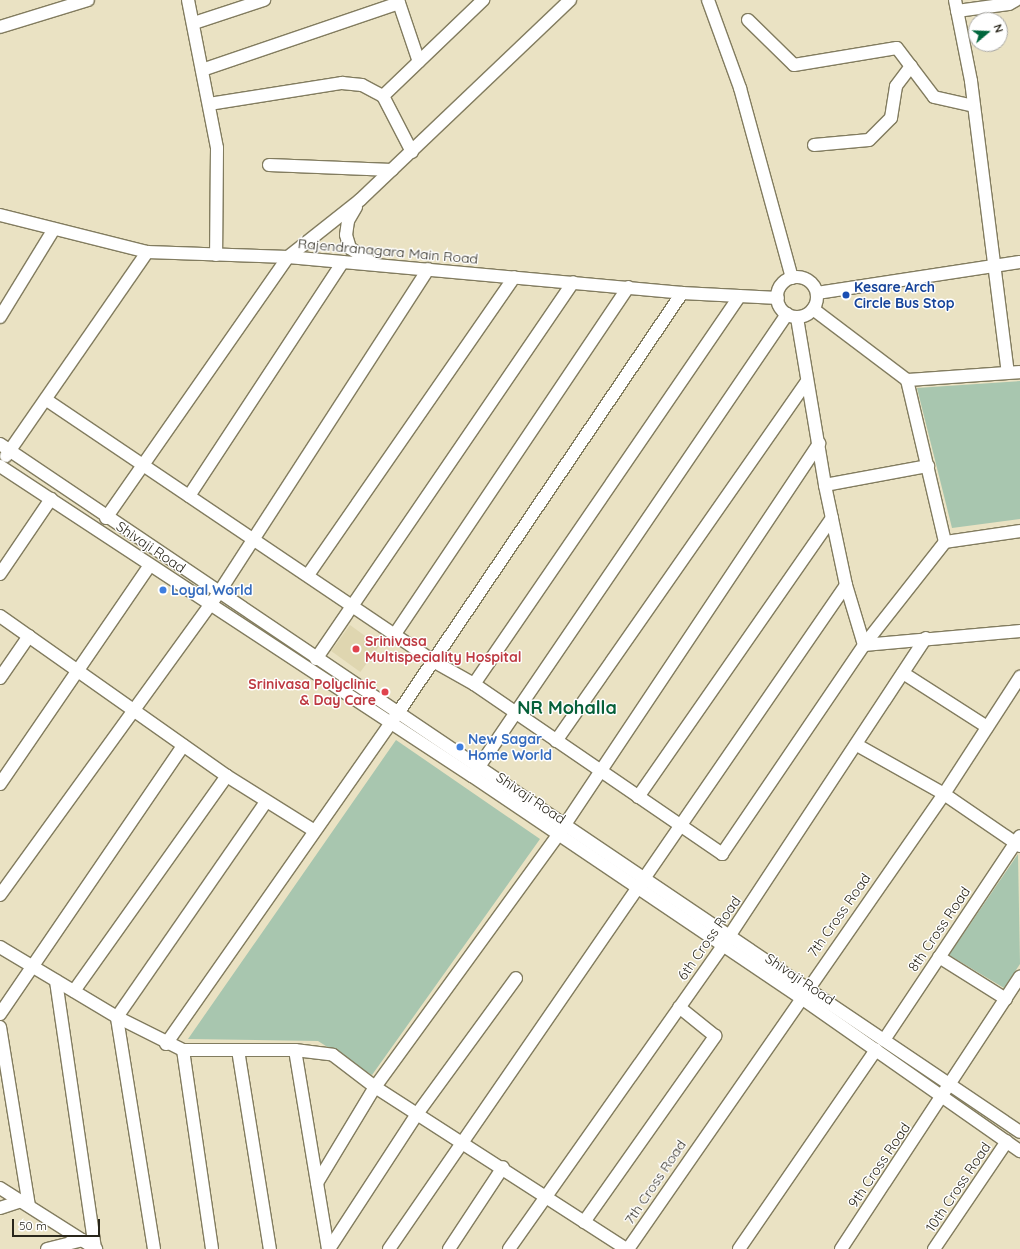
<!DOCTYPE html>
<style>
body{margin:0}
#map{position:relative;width:1020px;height:1249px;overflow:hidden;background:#eae2c3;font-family:Quicksand,sans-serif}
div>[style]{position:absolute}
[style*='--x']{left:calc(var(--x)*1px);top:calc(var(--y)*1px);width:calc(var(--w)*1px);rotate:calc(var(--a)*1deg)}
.built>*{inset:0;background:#dfd6b0;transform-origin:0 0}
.green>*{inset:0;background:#a8c6af}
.roads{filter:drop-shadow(1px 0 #827c5f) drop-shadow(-1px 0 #827c5f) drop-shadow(0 1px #827c5f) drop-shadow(0 -1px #827c5f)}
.minor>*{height:12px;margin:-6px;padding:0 6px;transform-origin:6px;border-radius:6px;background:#fff}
.minor>.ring{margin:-6px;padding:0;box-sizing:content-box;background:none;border:12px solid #fff;border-radius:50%}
.dots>*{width:11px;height:11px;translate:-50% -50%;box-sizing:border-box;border:2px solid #fff;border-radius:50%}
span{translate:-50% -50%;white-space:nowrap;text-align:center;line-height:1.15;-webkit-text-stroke:3px #fff;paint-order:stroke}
.street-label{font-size:14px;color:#29261b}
.transit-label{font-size:14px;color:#164399;font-weight:700}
.left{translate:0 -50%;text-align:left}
.shop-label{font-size:14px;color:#366cbe;font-weight:700}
.health-label{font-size:14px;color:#be3a42;font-weight:700}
.right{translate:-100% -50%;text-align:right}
.district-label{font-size:18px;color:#06603a;font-weight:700}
.north{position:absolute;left:968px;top:12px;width:40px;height:40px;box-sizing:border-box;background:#fff;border:1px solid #a9a8a4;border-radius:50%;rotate:71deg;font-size:11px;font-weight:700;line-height:16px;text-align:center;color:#29261b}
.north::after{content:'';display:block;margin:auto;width:14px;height:18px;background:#00673d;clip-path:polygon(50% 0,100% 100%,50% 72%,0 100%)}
.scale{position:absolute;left:12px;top:1219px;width:88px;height:18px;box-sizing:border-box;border:2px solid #29261b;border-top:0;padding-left:5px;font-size:12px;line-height:14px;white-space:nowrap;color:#29261b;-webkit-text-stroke:3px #fff;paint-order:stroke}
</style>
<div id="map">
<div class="built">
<div style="left:350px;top:625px;width:36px;height:32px;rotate:36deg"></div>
</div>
<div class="green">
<div style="clip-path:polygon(1020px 381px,1020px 519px,952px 528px,917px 388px)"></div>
<div style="clip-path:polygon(396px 740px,540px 839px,372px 1075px,318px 1041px,188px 1039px)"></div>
<div style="clip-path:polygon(1018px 854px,1020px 964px,1004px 988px,949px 955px)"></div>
</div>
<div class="roads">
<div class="minor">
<div style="--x:188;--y:0;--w:151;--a:78.9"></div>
<div style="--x:217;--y:148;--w:107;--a:90.5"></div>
<div style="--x:398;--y:0;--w:65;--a:71.3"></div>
<div style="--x:708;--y:0;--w:94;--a:70"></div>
<div style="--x:740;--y:88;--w:197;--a:74.7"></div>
<div style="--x:955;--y:0;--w:83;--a:78.8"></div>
<div style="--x:971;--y:81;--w:294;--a:82.8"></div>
<div style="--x:957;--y:11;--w:52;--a:-7.7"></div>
<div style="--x:1009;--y:4;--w:8;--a:-30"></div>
<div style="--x:748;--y:20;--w:64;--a:44.4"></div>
<div style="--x:794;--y:65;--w:104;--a:-9.4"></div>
<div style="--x:897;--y:48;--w:61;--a:52.9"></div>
<div style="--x:934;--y:97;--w:41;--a:12.7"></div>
<div style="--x:194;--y:23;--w:74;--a:-18.2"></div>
<div style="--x:0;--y:27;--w:92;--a:-17.1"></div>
<div style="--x:202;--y:70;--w:208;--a:-18.8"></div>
<div style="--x:383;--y:96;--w:139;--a:-43.8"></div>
<div style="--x:209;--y:104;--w:135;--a:-9"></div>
<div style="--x:342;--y:83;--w:20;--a:6"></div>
<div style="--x:362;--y:85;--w:24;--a:28"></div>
<div style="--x:383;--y:96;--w:63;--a:62.6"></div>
<div style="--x:814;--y:145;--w:55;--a:-5.2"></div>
<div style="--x:869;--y:140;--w:31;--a:-45"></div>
<div style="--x:891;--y:118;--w:32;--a:-81"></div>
<div style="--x:896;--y:86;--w:25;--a:-53"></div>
<div style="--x:269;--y:165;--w:123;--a:2.3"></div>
<div style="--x:356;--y:207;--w:16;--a:120"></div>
<div style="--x:348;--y:221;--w:14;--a:98"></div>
<div style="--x:346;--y:235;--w:14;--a:73"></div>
<div style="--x:350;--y:248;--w:25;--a:34"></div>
<div style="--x:0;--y:215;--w:152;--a:14.1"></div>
<div style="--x:147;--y:252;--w:141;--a:2"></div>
<div style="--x:288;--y:257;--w:396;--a:5.2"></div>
<div style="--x:682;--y:293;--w:96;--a:3"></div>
<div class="ring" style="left:777px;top:277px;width:28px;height:28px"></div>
<div style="--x:817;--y:293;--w:205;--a:-8.7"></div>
<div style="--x:813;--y:309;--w:118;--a:37.1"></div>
<div style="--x:907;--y:380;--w:166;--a:76.8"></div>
<div style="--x:945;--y:542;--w:76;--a:-8.3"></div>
<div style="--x:0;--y:317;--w:103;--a:-58.5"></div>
<div style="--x:907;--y:380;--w:113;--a:-4"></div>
<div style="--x:48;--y:401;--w:465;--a:34"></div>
<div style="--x:433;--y:661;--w:47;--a:29.3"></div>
<div style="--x:474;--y:684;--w:301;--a:34.4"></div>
<div style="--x:722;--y:854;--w:253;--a:-55.8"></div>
<div style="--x:864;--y:645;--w:131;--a:-51.8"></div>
<div style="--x:0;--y:444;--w:1230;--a:34"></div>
<div style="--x:6;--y:456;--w:248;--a:-55.3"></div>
<div style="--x:0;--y:466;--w:565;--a:33.3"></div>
<div style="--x:472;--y:776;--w:396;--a:34"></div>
<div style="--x:800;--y:997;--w:269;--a:35"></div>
<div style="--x:825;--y:485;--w:105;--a:-10.5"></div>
<div style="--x:189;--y:496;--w:280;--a:-56.7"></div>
<div style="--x:106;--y:518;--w:318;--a:-55.1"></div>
<div style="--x:288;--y:257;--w:92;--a:-38.4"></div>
<div style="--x:360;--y:200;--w:290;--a:-43.6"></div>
<div style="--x:0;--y:574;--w:91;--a:-55.8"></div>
<div style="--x:308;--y:575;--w:362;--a:-55.3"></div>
<div style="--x:846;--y:585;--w:63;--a:73.3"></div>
<div style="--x:864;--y:645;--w:157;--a:-5.1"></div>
<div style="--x:0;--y:616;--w:278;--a:35.2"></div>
<div style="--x:227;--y:776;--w:102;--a:32.1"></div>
<div style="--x:395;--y:634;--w:418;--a:-56.1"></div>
<div style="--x:316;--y:659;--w:456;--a:-55.7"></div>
<div style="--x:903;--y:673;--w:100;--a:32.7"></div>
<div style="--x:0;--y:678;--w:51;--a:-55.4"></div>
<div style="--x:474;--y:684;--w:470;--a:-55.6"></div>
<div style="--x:556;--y:741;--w:437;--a:-55.1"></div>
<div style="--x:857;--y:745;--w:100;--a:29.4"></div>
<div style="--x:944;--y:794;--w:92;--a:34.4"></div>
<div style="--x:476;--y:771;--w:553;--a:-55.76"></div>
<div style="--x:0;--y:784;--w:265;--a:-55.6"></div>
<div style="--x:638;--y:797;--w:340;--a:-55.2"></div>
<div style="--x:0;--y:895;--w:372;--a:-54.1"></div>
<div style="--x:218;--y:594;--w:387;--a:-57.1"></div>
<div style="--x:0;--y:947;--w:136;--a:30.9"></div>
<div style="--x:117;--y:1017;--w:74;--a:26.6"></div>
<div style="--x:183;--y:1050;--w:112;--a:0"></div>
<div style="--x:295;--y:1050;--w:38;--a:7"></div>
<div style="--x:333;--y:1055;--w:53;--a:37.3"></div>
<div style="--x:375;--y:1087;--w:299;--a:32.8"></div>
<div style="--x:939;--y:957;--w:79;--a:32.1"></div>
<div style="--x:56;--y:981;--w:270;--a:81.7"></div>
<div style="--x:74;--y:991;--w:264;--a:-54.6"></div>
<div style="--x:0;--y:1014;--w:325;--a:-55.7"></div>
<div style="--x:0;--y:1027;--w:181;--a:80.8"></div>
<div style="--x:884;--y:1040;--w:245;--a:-56.3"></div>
<div style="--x:166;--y:1044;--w:404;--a:-55"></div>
<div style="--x:398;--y:713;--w:507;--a:-55.93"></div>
<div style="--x:183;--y:1050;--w:201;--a:81.7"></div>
<div style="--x:238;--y:1050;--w:202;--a:80.9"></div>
<div style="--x:295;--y:1050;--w:202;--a:80.6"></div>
<div style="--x:317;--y:1183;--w:112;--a:-58.9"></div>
<div style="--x:375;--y:1087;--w:311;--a:-54"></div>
<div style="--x:558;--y:835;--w:471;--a:-56.3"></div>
<div style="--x:0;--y:1188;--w:114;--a:32.4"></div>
<div style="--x:0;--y:1208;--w:23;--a:-18"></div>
<div style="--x:584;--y:1222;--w:228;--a:-54.8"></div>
<div style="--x:715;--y:1036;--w:46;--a:-141.1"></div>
<div style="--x:47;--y:1249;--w:37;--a:-14"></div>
<div style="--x:154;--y:1249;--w:235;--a:-99.1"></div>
<div style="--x:117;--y:1017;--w:262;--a:-55.3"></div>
<div style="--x:329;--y:1249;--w:161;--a:-56.9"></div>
<div style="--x:417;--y:1114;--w:168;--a:-53.9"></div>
<div style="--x:389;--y:1249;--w:806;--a:-55.46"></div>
<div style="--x:846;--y:585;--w:102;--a:-101.9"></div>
<div style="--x:825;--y:485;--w:170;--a:-99.5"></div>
<div style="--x:449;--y:1249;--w:98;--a:-56.6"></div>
<div style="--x:509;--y:1249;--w:370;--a:-54.8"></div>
<div style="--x:722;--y:947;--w:370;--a:-56.6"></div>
<div style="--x:628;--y:1249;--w:554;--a:-55.22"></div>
<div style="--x:944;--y:794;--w:140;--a:-57"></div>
<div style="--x:739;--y:1249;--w:242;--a:-55.5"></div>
<div style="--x:841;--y:1249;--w:326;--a:-56.7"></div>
<div style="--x:934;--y:1249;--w:130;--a:-55.9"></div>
</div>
</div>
<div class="dots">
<div style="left:846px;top:295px;background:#1a4fb4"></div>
<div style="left:163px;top:590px;background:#3f7fe0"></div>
<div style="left:356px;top:649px;background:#e0444e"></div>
<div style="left:385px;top:692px;background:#e0444e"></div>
<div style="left:460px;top:747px;background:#3f7fe0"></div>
</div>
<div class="street-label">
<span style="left:388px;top:251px;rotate:5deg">Rajendranagara Main Road</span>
<span style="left:151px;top:547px;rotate:34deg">Shivaji Road</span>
<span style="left:531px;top:798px;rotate:34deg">Shivaji Road</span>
<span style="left:839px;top:915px;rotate:-55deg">7th Cross Road</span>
<span style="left:939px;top:929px;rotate:-56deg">8th Cross Road</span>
<span style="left:709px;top:938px;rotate:-55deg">6th Cross Road</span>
<span style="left:800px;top:979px;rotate:34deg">Shivaji Road</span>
<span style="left:879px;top:1165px;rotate:-56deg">9th Cross Road</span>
<span style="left:655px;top:1182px;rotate:-56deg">7th Cross Road</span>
<span style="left:958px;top:1187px;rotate:-56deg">10th Cross Road</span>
</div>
<div class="transit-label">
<span class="left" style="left:854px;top:295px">Kesare Arch<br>Circle Bus Stop</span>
</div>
<div class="shop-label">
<span class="left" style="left:171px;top:590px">Loyal World</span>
<span class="left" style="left:468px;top:747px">New Sagar<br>Home World</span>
</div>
<div class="health-label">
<span class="left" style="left:365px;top:649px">Srinivasa<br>Multispeciality Hospital</span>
<span class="right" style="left:376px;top:692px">Srinivasa Polyclinic<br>&amp; Day Care</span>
</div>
<div class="district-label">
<span style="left:567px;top:708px">NR Mohalla</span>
</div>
<div class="north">N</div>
<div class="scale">50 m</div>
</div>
